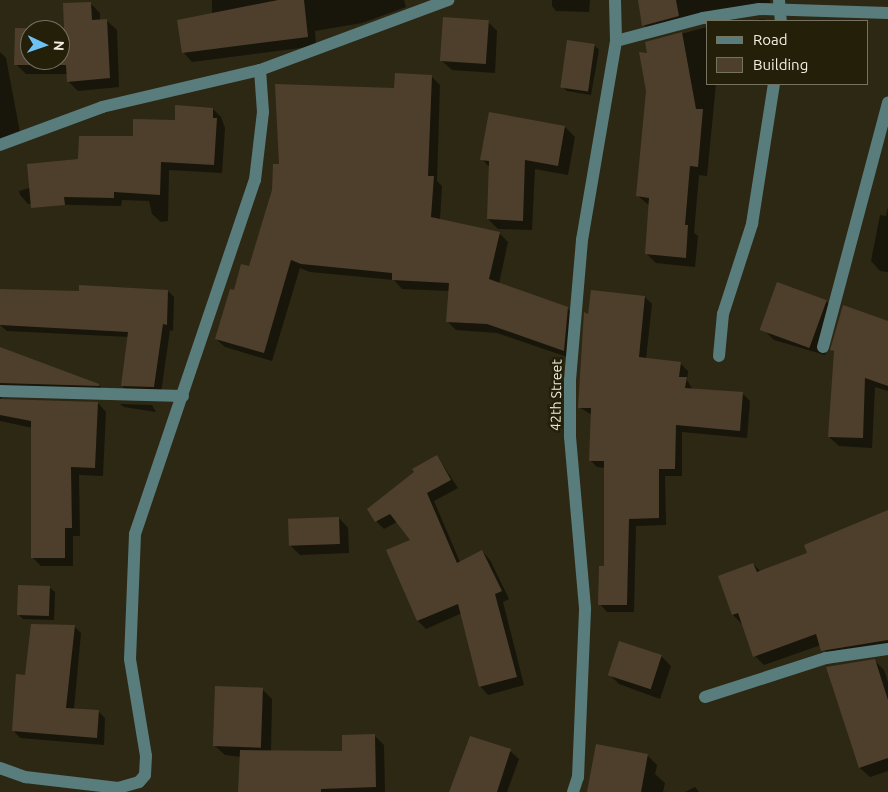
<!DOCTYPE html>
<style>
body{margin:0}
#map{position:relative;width:888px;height:792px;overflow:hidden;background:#2d2813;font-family:Ubuntu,sans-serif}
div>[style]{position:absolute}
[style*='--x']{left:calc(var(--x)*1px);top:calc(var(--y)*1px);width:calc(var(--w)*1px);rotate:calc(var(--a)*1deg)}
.shadow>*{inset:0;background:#0007}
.building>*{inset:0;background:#4e3f2c;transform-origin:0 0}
.minor>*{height:12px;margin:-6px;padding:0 6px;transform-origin:6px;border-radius:6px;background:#597d7d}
span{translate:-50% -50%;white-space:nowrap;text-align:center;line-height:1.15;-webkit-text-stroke:5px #231f09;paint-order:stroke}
.street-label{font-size:14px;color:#f2efe2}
.legend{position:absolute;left:706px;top:20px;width:162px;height:65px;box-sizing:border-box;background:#231f09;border:1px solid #767260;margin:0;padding:6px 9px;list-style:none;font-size:15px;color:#f2efe2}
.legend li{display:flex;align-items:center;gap:10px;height:25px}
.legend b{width:25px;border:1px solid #767260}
.north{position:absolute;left:20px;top:20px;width:50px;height:50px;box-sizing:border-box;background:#231f09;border:1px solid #767260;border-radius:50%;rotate:93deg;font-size:14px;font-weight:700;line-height:20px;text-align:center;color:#f2efe2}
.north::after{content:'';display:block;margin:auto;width:18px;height:22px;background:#6ec2f3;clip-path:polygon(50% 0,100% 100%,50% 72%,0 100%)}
</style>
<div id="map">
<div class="shadow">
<div style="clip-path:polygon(212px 0,404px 0,406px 7px,362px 23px,315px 31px,316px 46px,192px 62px,184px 53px,212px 16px)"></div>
<div style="clip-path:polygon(552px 0,590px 0,589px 12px,556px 11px,552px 6px)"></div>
<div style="clip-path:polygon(639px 0,770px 0,771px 9px,652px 33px,644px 25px)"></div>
<div style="clip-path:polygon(evenodd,90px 3px,100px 13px,100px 21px,107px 21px,117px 30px,119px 87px,78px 91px,68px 81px,68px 74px,26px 74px,16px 64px,16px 29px,66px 30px,90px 3px,30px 30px,60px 30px,60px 60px,30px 60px,30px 30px)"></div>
<div style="clip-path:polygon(764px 19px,766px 21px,746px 21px)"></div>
<div style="clip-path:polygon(487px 21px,497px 31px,495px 73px,452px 70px,442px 61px)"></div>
<div style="clip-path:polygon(707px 27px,707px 84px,716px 84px,707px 176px,699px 175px,694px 233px,698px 236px,695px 267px,656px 263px,646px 253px,650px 206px,638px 196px,647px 91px,647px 43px)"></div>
<div style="clip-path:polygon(594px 45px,599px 50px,591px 95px,567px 91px,562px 86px)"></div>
<div style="clip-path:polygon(0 52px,6px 58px,21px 138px,0 142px)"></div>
<div style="clip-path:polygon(431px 76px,440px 85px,437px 181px,442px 186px,440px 220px,499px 233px,508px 242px,499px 284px,567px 308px,576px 317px,573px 359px,497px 333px,456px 330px,447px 321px,450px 291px,402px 289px,394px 280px,310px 272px,300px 268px,272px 361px,225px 347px,216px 339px,234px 291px,250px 268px,280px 166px,395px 90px)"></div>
<div style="clip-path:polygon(213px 109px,221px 117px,225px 128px,222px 173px,169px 170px,168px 221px,161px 222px,152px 214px,149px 201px,122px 200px,121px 206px,28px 204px,20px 195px,19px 191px,138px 156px,176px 122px)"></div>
<div style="clip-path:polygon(565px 127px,575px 137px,568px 175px,535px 169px,532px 230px,498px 229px,488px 219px,490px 168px,482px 159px)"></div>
<div style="clip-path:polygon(888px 206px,888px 272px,880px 271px,871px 261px,880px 215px,886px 216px)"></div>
<div style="clip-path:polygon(168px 291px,174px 297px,173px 331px,170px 330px,161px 393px,128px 392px,122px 386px,129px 337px,7px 331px,0 325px,80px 292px)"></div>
<div style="clip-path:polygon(645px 297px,652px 304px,646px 359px,681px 364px,688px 371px,687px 380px,693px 390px,742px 393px,750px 401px,747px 438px,682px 432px,682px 476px,665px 476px,666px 525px,636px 526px,634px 612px,607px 612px,600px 604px,605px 567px,605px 468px,597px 467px,590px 460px,592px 415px,579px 407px,585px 314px,589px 315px)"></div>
<div style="clip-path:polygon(826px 301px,836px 310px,825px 355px,774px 340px,764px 330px)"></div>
<div style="clip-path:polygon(888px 322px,888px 391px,875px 387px,872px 448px,839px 446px,829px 437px,835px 353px,832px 350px)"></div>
<div style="clip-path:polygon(0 349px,99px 385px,105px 392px,9px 391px,0 399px)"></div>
<div style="clip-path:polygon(0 400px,98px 403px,106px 412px,103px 476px,79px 475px,80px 536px,73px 536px,73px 566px,41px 566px,32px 557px,33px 428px,0 421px)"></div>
<div style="clip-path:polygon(120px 404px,152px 405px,156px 412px,124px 407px)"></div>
<div style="clip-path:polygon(437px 456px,458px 488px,434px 501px,460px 562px,482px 551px,490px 560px,509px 599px,503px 602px,524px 685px,488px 695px,480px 686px,462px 613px,426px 629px,418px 621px,388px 551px,412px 541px,397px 522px,384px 529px,376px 521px)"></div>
<div style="clip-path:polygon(888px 512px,888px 651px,832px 660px,821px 645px,764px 665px,755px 656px,742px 624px,733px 615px,753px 564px,761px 572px,809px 554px)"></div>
<div style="clip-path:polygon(339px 518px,348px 528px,349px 553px,300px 555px,290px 545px)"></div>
<div style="clip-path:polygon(50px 588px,55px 592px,54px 620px,23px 619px,18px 614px)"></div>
<div style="clip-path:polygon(74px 626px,81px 633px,74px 709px,98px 711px,105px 718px,104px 745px,20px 738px,13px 730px,27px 676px)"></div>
<div style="clip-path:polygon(620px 642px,662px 657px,671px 666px,660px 699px,619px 684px,609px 674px)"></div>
<div style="clip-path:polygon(874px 660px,884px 670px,888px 682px,888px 771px,870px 777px,860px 768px)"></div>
<div style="clip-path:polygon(262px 689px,272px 699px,271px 752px,344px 753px,374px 735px,384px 745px,385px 792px,239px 792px,241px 757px,225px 755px,215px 746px)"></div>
<div style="clip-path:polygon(510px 751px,519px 759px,507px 792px,450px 792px)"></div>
<div style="clip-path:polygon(647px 755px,657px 765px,655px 774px,665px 783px,663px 792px,590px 792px)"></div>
<div style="clip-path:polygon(695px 787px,699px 792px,685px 792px)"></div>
</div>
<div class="building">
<div style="clip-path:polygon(278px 0,304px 0,308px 37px,182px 53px,177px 20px)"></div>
<div style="clip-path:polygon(638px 0,676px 0,679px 16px,642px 26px)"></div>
<div style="clip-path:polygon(evenodd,91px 2px,92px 20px,107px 19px,110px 78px,67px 82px,66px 65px,14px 65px,15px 28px,64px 29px,63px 3px,91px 2px,30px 30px,60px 30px,60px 60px,30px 60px,30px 30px)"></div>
<div style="left:443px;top:17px;width:46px;height:44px;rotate:4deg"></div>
<div style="clip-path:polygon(682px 32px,696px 109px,703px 109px,698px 167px,690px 166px,685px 225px,688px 225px,686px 258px,645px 254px,649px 198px,636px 196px,646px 91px,639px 52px,647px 53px,645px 42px)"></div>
<div style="left:567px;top:40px;width:28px;height:48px;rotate:8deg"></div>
<div style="clip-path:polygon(395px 73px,432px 75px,428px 176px,434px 176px,431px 217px,500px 232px,489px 279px,568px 307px,564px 351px,487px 324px,446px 322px,449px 283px,392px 280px,392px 273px,301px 264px,291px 260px,264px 353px,215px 339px,230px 289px,234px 290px,241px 264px,249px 266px,272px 190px,273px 164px,279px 164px,275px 84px,394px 88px)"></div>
<div style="clip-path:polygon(175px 105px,213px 108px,213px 118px,217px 118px,214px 165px,161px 162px,160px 195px,114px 192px,114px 198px,64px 197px,65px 205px,31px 208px,27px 164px,78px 159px,79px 136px,133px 136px,133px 119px,175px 120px)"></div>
<div style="clip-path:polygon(489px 112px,565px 126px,558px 166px,525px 160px,523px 221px,487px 219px,489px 161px,480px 160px)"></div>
<div style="left:777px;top:282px;width:53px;height:51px;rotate:20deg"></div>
<div style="clip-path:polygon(79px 285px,168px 290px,167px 325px,163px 324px,154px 387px,121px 386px,128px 332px,0 325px,0 289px,79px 291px)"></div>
<div style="clip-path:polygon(591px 290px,645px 296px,639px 357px,681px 362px,679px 377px,687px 377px,685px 388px,743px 392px,740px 431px,676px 425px,675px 469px,659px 469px,659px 518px,629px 519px,627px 605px,598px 605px,599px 566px,604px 566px,604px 461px,589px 461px,591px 408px,578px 408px,584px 312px,588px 314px)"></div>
<div style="clip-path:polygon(843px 305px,888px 321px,888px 386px,865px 378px,863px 438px,828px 437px,834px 351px,830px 350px)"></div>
<div style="clip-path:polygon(0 347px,99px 384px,99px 386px,0 383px)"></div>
<div style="clip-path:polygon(0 399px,98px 402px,95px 468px,71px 467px,72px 528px,65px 528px,65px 558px,31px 558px,31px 421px,0 415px)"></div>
<div style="clip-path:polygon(437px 455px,451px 480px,427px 493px,457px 563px,482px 550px,502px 591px,495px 594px,517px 677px,479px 687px,458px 604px,417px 621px,386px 550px,410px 540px,390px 514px,375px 522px,367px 509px,414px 472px,412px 469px)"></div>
<div style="clip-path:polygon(888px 510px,888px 640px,821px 651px,816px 634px,753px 657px,738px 613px,732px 615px,718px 576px,753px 563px,757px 572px,807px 553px,804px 545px)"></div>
<div style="left:339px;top:517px;width:27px;height:51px;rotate:88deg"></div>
<div style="left:18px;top:585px;width:32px;height:30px;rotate:2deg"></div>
<div style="clip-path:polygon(31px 624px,75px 625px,66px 708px,99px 710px,97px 738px,12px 731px,16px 674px,25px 675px)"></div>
<div style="left:619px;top:641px;width:45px;height:36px;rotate:18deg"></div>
<div style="clip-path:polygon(875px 659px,888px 700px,888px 758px,859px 768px,826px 667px)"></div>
<div style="left:215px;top:686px;width:48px;height:60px;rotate:2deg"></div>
<div style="clip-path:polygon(375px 734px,376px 787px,321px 789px,321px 792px,238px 792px,240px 750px,342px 751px,342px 735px)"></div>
<div style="clip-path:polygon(470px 736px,511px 749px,497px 792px,449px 792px)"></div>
<div style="clip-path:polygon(596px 744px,648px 754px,641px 792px,587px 792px)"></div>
</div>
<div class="minor">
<div style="--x:779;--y:0;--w:21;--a:85"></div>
<div style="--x:616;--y:41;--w:90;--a:-14.8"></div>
<div style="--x:703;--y:18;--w:57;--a:-9.1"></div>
<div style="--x:759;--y:9;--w:129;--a:1.8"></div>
<div style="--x:0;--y:145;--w:109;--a:-20.4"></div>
<div style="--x:102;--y:107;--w:162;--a:-13.2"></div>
<div style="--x:260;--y:70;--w:201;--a:-20.4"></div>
<div style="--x:823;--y:347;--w:253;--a:-75.1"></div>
<div style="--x:719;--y:356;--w:42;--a:-84.6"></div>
<div style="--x:723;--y:314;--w:95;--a:-72.1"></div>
<div style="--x:752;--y:224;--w:142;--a:-81.1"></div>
<div style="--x:0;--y:391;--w:183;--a:1.6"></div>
<div style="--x:705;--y:697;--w:127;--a:-17.9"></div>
<div style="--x:826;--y:658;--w:63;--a:-8.3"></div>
<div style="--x:0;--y:768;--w:27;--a:20"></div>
<div style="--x:25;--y:777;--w:94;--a:6.7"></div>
<div style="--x:118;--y:788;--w:22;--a:-16"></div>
<div style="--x:139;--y:782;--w:9;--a:-49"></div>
<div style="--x:145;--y:775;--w:19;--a:-87"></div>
<div style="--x:146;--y:756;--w:98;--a:-99.4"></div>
<div style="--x:130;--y:659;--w:125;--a:-87.7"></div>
<div style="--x:135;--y:534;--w:374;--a:-71.3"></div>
<div style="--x:255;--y:180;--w:68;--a:-83.3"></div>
<div style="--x:263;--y:112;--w:42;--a:-94.1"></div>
<div style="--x:573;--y:792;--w:16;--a:-72"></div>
<div style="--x:578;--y:777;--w:169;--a:-87.6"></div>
<div style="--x:585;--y:608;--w:172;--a:-95"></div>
<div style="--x:570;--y:437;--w:57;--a:-90"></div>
<div style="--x:570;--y:380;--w:141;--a:-85.1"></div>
<div style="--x:582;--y:240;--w:202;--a:-80.3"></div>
<div style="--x:616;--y:41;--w:41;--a:-91.4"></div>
</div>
<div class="street-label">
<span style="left:556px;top:395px;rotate:-89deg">42th Street</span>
</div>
<ul class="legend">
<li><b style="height:6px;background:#597d7d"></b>Road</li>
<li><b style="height:14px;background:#4e3f2c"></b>Building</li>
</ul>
<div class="north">N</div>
</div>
